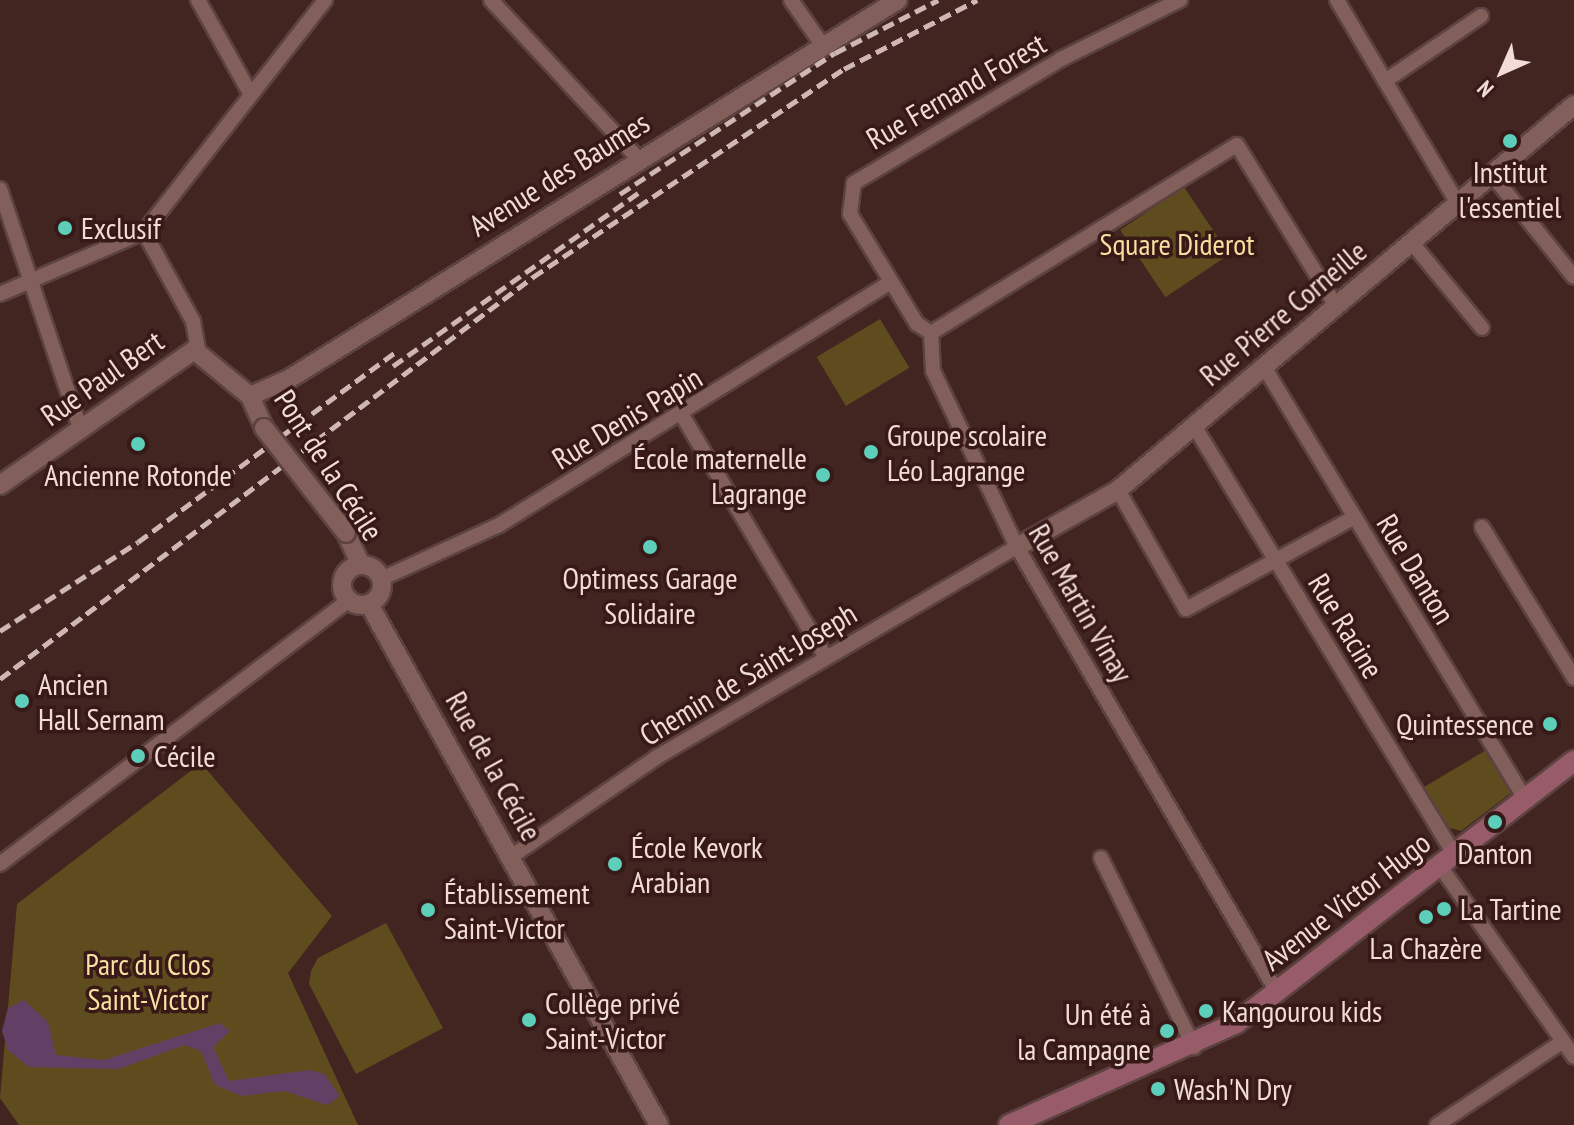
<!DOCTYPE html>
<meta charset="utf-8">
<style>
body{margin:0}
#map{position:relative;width:1574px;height:1125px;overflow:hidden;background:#422421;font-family:"PT Sans Narrow",sans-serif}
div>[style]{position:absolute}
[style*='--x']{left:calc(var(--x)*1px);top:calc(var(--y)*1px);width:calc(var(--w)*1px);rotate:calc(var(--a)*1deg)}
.green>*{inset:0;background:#5f4c1e;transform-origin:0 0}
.water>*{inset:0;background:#624066}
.roads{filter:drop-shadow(2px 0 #5c4240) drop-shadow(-2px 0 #5c4240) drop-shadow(0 2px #5c4240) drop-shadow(0 -2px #5c4240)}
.minor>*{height:14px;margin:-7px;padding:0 7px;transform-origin:7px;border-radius:7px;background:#825f5b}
.tertiary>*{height:18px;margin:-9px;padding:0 9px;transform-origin:9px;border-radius:9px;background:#825f5b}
.tertiary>.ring{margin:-9px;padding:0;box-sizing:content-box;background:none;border:18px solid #825f5b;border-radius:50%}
.secondary>*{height:20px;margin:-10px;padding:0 10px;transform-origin:10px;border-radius:10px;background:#985b69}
.rail>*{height:5px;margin-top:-2.5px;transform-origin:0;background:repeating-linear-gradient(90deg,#ceb7b4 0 12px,transparent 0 18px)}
.bridges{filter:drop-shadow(2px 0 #5c4240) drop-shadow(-2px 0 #5c4240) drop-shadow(0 2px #5c4240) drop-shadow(0 -2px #5c4240)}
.tertiary-bridge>*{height:18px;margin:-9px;padding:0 9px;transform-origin:9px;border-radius:9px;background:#825f5b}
.dots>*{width:22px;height:22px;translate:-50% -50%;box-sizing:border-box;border:4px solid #371a18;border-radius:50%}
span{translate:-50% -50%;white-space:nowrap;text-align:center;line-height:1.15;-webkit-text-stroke:7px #371a18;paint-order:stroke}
.street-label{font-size:30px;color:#f1dcd9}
.poi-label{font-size:30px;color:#f1dcd9}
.left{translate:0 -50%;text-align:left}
.right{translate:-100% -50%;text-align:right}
.park-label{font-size:30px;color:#fadfa1}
.north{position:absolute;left:1462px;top:32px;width:80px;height:80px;-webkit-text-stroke:6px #371a18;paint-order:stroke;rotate:225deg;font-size:22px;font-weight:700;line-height:32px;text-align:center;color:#f1dcd9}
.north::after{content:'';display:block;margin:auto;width:28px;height:36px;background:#f1dcd9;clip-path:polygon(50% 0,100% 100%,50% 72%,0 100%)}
</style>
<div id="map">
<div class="green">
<div style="left:1184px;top:187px;width:81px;height:77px;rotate:56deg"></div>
<div style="left:880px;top:319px;width:57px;height:74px;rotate:59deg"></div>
<div style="clip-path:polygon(1488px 749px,1512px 792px,1461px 831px,1447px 827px,1419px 790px)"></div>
<div style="clip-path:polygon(201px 763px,332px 916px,288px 973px,358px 1125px,19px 1125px,0 1098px,17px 904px)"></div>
<div style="clip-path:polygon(386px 923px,443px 1028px,356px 1074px,309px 984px,311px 971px,318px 958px)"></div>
</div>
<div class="water">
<div style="clip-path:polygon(24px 1000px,48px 1022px,56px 1055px,104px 1060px,220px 1023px,230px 1031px,213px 1047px,229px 1081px,309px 1070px,324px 1074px,340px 1096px,327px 1105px,285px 1091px,242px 1096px,215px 1085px,201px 1051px,185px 1045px,118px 1069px,29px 1067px,8px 1050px,2px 1031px,8px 1008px)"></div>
</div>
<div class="roads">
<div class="minor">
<div style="--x:198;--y:0;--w:107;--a:60.8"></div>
<div style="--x:491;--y:0;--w:214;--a:47.1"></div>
<div style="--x:791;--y:0;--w:52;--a:55.1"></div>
<div style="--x:1337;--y:0;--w:237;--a:59.3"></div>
<div style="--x:1385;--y:81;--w:116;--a:-34.1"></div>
<div style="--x:1493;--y:176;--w:129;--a:51.3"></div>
<div style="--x:0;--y:189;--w:249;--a:71.5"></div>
<div style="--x:144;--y:232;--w:102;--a:61.2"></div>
<div style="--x:193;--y:321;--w:29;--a:80"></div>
<div style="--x:1412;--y:243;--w:110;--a:50.5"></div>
<div style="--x:0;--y:294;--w:157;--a:-23.3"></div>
<div style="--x:144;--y:232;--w:294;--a:-52"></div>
<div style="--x:931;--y:333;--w:38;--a:87"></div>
<div style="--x:933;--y:371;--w:195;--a:64.5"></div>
<div style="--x:1017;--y:547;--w:515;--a:59.7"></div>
<div style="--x:931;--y:333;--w:17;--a:-147"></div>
<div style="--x:917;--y:324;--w:129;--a:-121.3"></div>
<div style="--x:850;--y:214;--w:31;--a:-83"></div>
<div style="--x:854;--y:183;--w:241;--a:-30.9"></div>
<div style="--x:1061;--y:59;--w:133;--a:-26.4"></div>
<div style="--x:931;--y:333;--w:359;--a:-31.6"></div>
<div style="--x:1237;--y:145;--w:189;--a:58.4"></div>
<div style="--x:1263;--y:365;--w:507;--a:58.88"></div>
<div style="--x:682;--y:415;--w:282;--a:59.3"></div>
<div style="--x:1193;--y:424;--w:503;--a:58.74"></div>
<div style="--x:1118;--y:490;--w:137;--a:60.3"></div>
<div style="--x:1186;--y:609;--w:192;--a:-28.6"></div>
<div style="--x:1482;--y:527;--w:177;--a:58.6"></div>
<div style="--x:381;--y:579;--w:130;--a:-24.6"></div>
<div style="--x:499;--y:525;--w:460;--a:-31.8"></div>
<div style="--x:512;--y:856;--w:176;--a:-34.3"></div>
<div style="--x:657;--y:757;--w:417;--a:-30.3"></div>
<div style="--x:1101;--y:858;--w:211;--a:63.8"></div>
<div style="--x:0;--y:864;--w:438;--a:-37.1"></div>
<div style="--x:1440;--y:866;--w:233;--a:54.9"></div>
<div style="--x:1437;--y:1125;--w:150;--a:-33.6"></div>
</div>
<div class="tertiary">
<div style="--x:250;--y:396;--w:43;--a:-23.6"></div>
<div style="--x:289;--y:379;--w:717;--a:-31.9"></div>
<div style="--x:250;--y:396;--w:35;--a:66"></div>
<div style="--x:0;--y:485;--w:236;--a:-34.8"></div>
<div style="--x:194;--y:350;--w:72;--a:39.4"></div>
<div style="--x:346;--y:533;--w:35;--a:65"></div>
<div style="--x:1017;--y:547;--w:116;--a:-29.4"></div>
<div style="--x:1118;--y:490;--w:597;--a:-40.17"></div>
<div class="ring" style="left:342px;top:565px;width:22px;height:22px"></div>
<div style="--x:369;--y:604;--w:596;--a:60.9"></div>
</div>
<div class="secondary">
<div style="--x:1009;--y:1125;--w:249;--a:-24.2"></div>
<div style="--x:1236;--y:1023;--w:428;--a:-37.8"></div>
</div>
</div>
<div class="rail">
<div style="--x:620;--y:194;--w:257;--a:-33.3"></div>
<div style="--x:835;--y:53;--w:116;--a:-27.2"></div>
<div style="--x:393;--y:366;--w:300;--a:-35.2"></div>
<div style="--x:0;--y:631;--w:164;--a:-32.8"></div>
<div style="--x:138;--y:542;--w:323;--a:-36.4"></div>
<div style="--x:0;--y:679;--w:668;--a:-37.02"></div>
<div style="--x:533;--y:277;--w:374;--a:-33.8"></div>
<div style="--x:844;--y:69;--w:150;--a:-27.4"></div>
</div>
<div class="bridges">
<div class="tertiary-bridge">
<div style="--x:264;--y:428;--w:133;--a:52"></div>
</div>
</div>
<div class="dots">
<div style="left:1510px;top:141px;background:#5dceb9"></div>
<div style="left:65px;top:228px;background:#5dceb9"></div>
<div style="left:138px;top:444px;background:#5dceb9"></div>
<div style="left:871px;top:452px;background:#5dceb9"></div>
<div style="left:823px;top:475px;background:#5dceb9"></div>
<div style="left:650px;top:547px;background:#5dceb9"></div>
<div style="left:22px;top:701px;background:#5dceb9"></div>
<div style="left:1550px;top:724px;background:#5dceb9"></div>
<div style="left:138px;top:756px;background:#5dceb9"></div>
<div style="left:1495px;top:822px;background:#5dceb9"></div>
<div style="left:615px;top:864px;background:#5dceb9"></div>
<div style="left:1444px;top:909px;background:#5dceb9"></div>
<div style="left:428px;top:910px;background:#5dceb9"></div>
<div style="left:1426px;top:917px;background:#5dceb9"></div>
<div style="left:1206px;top:1011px;background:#5dceb9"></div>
<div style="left:529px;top:1020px;background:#5dceb9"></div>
<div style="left:1167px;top:1031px;background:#5dceb9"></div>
<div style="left:1158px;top:1089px;background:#5dceb9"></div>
</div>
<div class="street-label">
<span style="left:956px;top:91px;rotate:-30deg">Rue Fernand Forest</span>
<span style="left:559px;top:174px;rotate:-32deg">Avenue des Baumes</span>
<span style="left:1283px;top:313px;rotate:-40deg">Rue Pierre Corneille</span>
<span style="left:102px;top:378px;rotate:-35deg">Rue Paul Bert</span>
<span style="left:627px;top:418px;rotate:-31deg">Rue Denis Papin</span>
<span style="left:329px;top:465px;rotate:57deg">Pont de la Cécile</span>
<span style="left:1416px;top:569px;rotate:59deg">Rue Danton</span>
<span style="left:1081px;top:603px;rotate:60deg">Rue Martin Vinay</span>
<span style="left:1346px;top:626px;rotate:59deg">Rue Racine</span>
<span style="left:748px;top:674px;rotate:-31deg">Chemin de Saint-Joseph</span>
<span style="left:494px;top:766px;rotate:61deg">Rue de la Cécile</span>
<span style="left:1346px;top:901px;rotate:-38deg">Avenue Victor Hugo</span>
</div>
<div class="poi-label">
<span style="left:1510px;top:189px">Institut<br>l'essentiel</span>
<span class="left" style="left:81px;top:228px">Exclusif</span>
<span class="left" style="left:887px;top:452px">Groupe scolaire<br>Léo Lagrange</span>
<span class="right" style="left:807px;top:475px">École maternelle<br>Lagrange</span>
<span style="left:138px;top:475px">Ancienne Rotonde</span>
<span style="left:650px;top:595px">Optimess Garage<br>Solidaire</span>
<span class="left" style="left:38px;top:701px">Ancien<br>Hall Sernam</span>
<span class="right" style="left:1534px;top:724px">Quintessence</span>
<span class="left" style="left:154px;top:756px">Cécile</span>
<span class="left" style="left:631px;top:864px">École Kevork<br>Arabian</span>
<span style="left:1495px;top:853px">Danton</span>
<span class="left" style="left:444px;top:910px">Établissement<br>Saint-Victor</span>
<span class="left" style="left:1460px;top:909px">La Tartine</span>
<span style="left:1426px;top:948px">La Chazère</span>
<span class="left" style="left:545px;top:1020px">Collège privé<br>Saint-Victor</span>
<span class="left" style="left:1222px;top:1011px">Kangourou kids</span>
<span class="right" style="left:1151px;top:1031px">Un été à<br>la Campagne</span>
<span class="left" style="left:1174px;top:1089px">Wash'N Dry</span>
</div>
<div class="park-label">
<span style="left:1177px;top:244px">Square Diderot</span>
<span style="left:148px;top:981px">Parc du Clos<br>Saint-Victor</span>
</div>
<div class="north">N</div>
</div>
